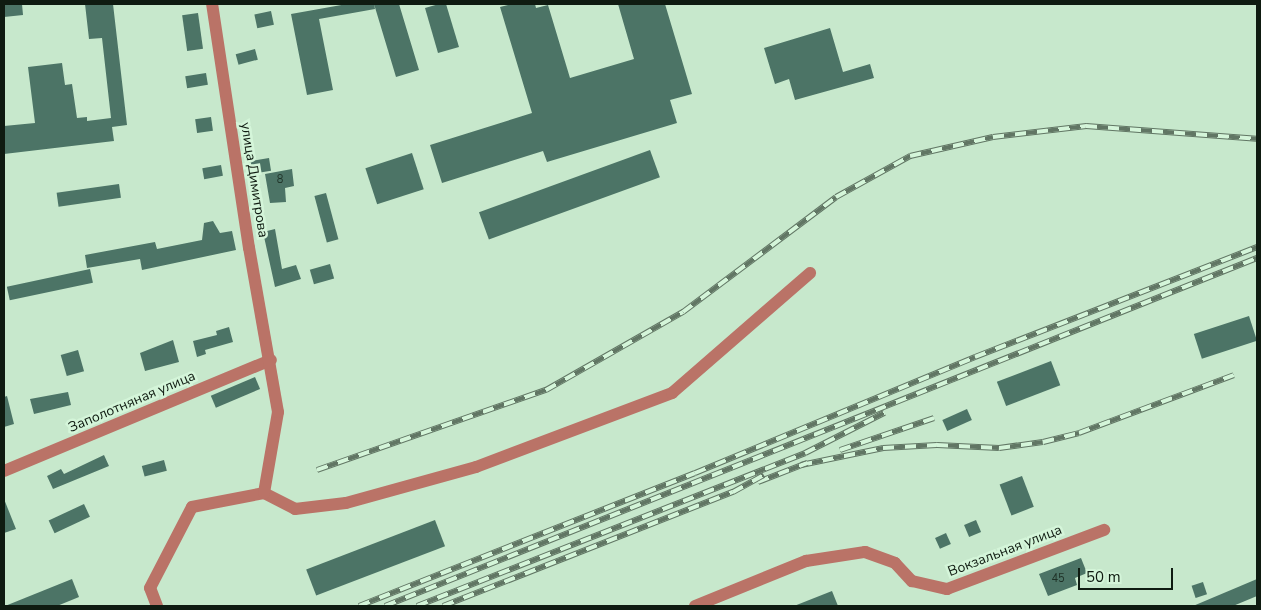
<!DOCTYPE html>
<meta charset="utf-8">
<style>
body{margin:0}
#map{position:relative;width:1261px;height:610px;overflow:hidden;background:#c7e8cc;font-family:"Nunito Sans",sans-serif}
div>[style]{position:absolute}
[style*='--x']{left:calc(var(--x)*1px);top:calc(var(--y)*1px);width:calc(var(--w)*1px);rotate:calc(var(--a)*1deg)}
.building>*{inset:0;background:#4c7466;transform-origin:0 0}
.minor>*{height:12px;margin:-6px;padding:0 6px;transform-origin:6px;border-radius:6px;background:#ba7367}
.rail>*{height:5.5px;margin-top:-2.75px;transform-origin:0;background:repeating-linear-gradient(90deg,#d4f5d9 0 11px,#617664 0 22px);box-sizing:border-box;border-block:1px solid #617664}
span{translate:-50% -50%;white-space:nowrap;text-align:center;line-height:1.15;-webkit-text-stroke:5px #d4f5d9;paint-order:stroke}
.number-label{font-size:11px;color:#1e3126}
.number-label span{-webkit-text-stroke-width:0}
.street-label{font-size:14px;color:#0f1b11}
.frame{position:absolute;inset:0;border:5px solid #0f1b11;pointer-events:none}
.scale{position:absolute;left:1078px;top:568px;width:95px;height:22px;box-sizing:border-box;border:2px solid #0f1b11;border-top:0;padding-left:6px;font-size:15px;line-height:18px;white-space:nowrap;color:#0f1b11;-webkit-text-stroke:4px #d4f5d9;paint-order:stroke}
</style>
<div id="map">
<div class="building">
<div style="clip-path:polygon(4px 4px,22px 4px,23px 15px,4px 17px)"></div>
<div style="clip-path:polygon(85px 4px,113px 4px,127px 125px,112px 127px,114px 141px,4px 154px,4px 126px,35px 123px,28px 67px,62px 63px,65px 85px,72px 84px,77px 118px,87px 117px,87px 121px,111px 118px,102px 38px,89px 39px)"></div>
<div style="clip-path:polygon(347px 4px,399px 4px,419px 70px,396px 77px,374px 4px,375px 9px,319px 19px,333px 90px,307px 95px,291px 14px)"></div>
<div style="clip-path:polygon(439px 4px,446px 4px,459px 47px,438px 53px,425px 8px)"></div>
<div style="clip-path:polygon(512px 4px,535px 4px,536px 8px,548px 5px,570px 78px,634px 59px,618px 4px,665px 4px,692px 94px,670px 100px,677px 123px,547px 162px,543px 151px,442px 183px,430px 145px,532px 113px,500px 7px)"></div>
<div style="left:271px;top:11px;width:14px;height:17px;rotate:78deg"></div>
<div style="left:198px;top:13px;width:36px;height:16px;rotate:82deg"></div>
<div style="clip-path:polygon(830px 28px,843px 72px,870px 64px,874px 78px,795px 100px,789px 79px,775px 84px,764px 48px)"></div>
<div style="left:255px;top:49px;width:11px;height:20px;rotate:75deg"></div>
<div style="left:206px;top:73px;width:12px;height:21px;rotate:81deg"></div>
<div style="left:211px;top:117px;width:14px;height:16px;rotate:82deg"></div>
<div style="left:650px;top:150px;width:29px;height:182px;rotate:70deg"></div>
<div style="left:412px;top:153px;width:38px;height:49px;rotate:72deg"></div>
<div style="left:269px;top:158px;width:13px;height:20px;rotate:81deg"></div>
<div style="left:221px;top:165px;width:11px;height:19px;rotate:80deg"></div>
<div style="clip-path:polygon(292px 169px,294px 186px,285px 188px,286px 202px,270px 203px,265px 174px)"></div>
<div style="left:119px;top:184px;width:14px;height:63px;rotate:82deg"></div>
<div style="left:326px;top:193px;width:48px;height:12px;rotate:75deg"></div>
<div style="clip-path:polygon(213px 221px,220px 233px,232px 231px,236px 250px,142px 270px,140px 259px,87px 268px,85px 255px,155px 242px,157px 249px,202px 240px,204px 223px)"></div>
<div style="clip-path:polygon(275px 229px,282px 269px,296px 265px,301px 279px,275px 287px,263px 232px)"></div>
<div style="left:330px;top:264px;width:15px;height:21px;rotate:74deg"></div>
<div style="left:90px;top:269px;width:14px;height:85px;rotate:78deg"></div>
<div style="left:1249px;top:316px;width:26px;height:58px;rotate:72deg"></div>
<div style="clip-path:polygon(229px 327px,233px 342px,205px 350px,206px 354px,197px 357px,193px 341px,217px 335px,216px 331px)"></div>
<div style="clip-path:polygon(173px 340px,179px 362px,145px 371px,140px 353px)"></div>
<div style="left:78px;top:350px;width:22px;height:18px;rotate:74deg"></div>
<div style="left:1051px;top:361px;width:26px;height:58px;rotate:69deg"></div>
<div style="left:255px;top:377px;width:13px;height:48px;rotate:67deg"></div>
<div style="clip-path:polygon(68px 392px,71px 405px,34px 414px,30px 399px)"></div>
<div style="clip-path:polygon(7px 396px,14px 424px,4px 427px,4px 397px)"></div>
<div style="left:967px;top:409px;width:12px;height:27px;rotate:66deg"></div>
<div style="clip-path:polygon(104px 455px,109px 466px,53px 489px,47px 476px,61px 469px,64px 474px)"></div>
<div style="left:164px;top:460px;width:11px;height:23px;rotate:75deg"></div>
<div style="left:1022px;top:476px;width:33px;height:24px;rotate:69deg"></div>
<div style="clip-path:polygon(4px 499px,16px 529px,4px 533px)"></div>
<div style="left:84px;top:504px;width:14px;height:39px;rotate:65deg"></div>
<div style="left:435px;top:520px;width:28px;height:138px;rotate:69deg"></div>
<div style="left:976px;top:520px;width:13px;height:13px;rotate:67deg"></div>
<div style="left:946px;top:533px;width:12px;height:12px;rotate:66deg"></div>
<div style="clip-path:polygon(1081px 558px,1087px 573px,1075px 578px,1077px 585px,1048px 596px,1039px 574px)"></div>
<div style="clip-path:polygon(72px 579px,79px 597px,57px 606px,5px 606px)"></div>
<div style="clip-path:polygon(1257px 579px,1257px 596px,1233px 606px,1193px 606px)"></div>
<div style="left:1203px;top:582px;width:13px;height:12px;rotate:72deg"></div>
<div style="clip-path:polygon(832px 591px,838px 606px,794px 606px)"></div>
</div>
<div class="minor">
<div style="--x:4;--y:471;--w:289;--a:-22.6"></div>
<div style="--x:264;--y:493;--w:35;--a:27"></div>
<div style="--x:295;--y:509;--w:51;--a:-6.7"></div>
<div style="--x:346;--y:503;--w:135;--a:-15.5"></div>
<div style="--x:476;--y:467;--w:210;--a:-20.7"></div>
<div style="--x:672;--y:393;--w:183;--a:-41"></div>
<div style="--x:157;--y:606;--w:19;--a:-111"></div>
<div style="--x:150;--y:588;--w:91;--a:-62.6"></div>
<div style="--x:192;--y:507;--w:73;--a:-11"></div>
<div style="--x:264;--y:493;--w:82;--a:-80.2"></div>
<div style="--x:278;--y:412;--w:167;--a:-100"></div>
<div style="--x:249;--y:248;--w:247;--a:-98.6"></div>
<div style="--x:695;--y:606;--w:120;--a:-22.1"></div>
<div style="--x:806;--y:561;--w:60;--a:-8.7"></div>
<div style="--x:865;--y:552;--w:32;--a:20"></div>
<div style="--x:895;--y:563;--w:25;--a:47"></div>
<div style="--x:912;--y:581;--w:36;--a:13"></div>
<div style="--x:947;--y:589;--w:168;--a:-20.6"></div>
</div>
<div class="rail">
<div style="--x:840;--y:450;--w:99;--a:-18.8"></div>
<div style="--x:801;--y:465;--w:84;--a:-11.7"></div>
<div style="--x:883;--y:448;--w:54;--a:-3.2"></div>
<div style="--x:937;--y:445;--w:62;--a:2.8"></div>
<div style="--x:999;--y:448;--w:44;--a:-7.8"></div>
<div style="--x:1043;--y:442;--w:37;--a:-14"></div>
<div style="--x:1079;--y:433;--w:165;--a:-20.5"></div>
<div style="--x:317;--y:470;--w:243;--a:-19.3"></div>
<div style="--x:546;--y:390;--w:158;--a:-29.7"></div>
<div style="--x:683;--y:312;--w:191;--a:-36.9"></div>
<div style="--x:836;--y:197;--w:85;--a:-29"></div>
<div style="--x:910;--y:156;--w:85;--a:-12.9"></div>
<div style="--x:993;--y:137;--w:94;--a:-6.7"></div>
<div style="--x:1086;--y:126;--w:171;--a:4.3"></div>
<div style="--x:758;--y:482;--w:53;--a:-21.2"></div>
<div style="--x:359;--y:606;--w:361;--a:-21.6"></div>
<div style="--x:695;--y:473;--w:303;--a:-22.5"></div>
<div style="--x:975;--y:357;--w:303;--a:-21.3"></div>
<div style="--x:385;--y:606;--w:939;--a:-21.76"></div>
<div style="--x:417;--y:606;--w:417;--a:-21.5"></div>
<div style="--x:805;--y:453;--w:89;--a:-26.9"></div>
<div style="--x:443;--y:606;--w:312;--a:-21.5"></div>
<div style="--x:733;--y:492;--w:35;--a:-29"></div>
</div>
<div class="number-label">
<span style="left:280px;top:180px">8</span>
<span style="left:1058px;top:579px">45</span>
</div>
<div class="street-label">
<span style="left:254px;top:180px;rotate:81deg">улица Димитрова</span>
<span style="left:132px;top:402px;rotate:-23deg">Заполотняная улица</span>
<span style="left:1005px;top:551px;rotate:-21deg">Вокзальная улица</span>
</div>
<div class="frame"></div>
<div class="scale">50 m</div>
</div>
